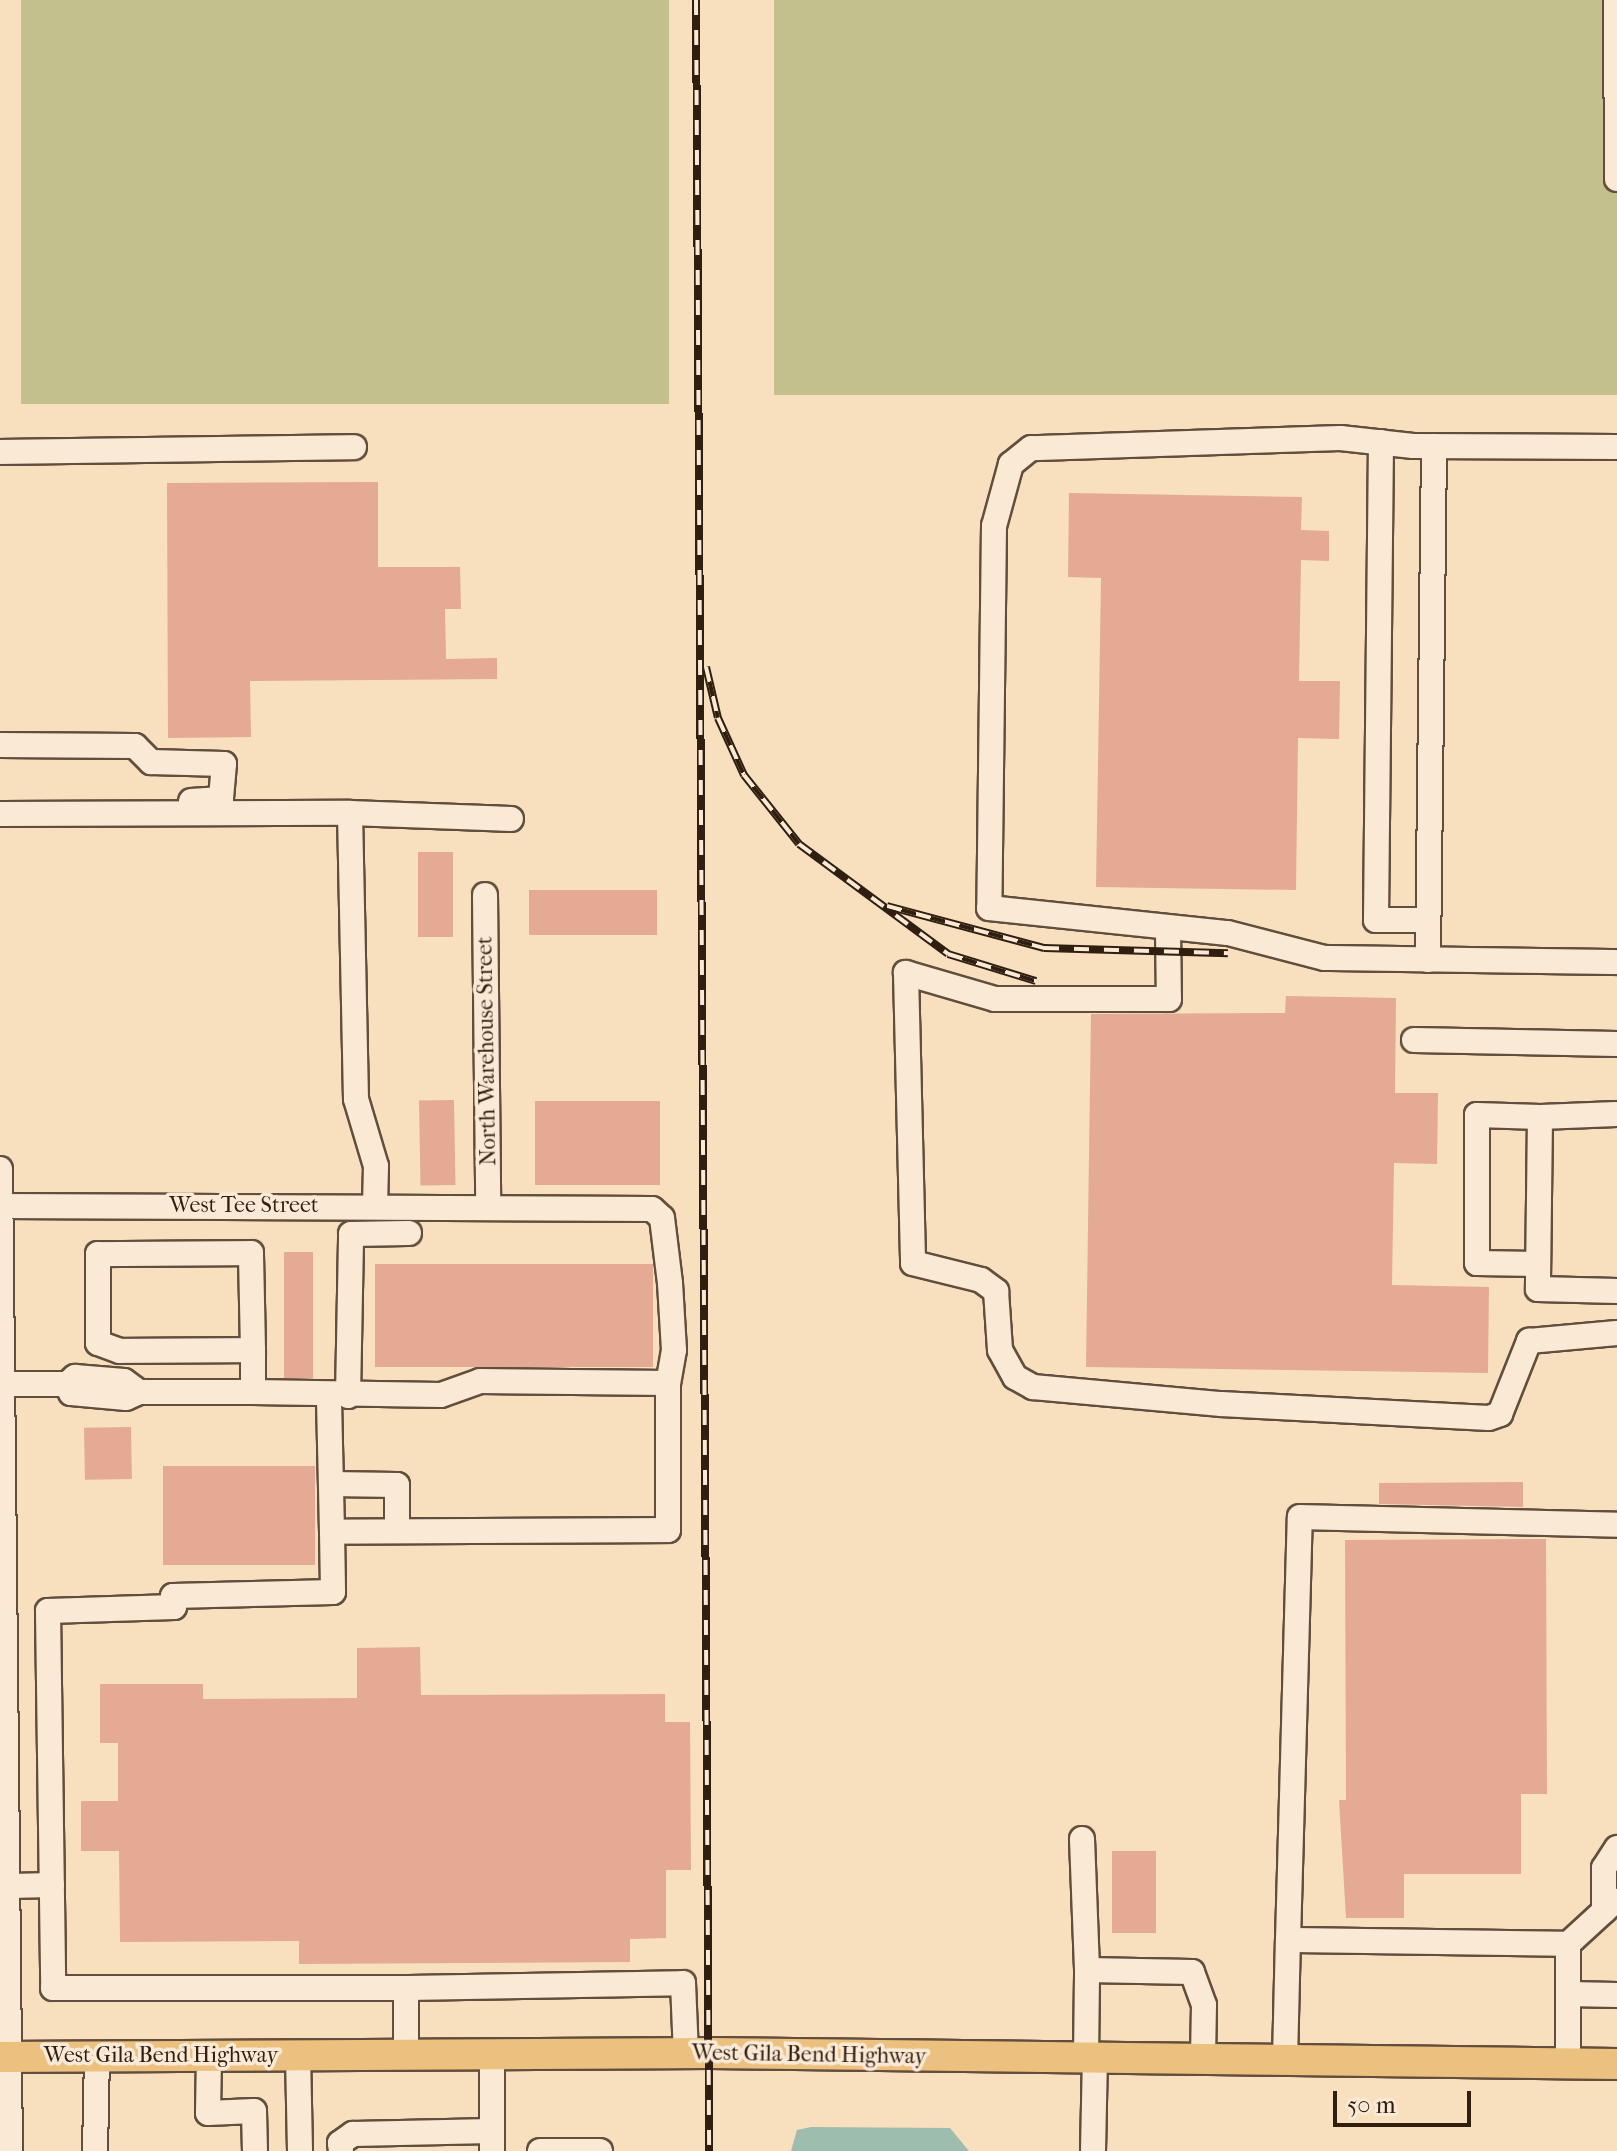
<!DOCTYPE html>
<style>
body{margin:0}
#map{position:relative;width:1617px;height:2151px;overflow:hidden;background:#f8dfbe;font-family:"IM FELL French Canon",serif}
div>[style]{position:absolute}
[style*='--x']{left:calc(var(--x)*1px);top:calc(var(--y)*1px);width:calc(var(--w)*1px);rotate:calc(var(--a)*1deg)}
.green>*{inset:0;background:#c4c08d;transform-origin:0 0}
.water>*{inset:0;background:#9dbdaf}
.building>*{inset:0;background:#e4aa94;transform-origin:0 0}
.roads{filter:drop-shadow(2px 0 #624e3c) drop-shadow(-2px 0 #624e3c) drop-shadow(0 2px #624e3c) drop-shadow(0 -2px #624e3c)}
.minor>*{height:24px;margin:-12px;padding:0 12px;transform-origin:12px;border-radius:12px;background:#faead5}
.major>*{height:30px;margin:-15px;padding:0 15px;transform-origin:15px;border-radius:15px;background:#ecc07f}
.rail>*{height:8px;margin-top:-4px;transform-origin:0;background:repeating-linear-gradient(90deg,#faead5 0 15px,#301e10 0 30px);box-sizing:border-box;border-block:2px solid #301e10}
span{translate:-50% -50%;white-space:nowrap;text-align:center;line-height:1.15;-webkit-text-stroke:7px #faead5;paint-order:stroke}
.street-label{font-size:22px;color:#301e10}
.scale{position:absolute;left:1333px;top:2091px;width:138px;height:36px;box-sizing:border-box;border:4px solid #301e10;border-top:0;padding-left:10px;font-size:24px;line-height:28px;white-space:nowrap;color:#301e10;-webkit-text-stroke:6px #faead5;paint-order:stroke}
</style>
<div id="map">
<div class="green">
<div style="left:21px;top:0;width:648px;height:404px"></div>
<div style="left:774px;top:0;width:843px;height:395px"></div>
</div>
<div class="water">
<div style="clip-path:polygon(811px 2127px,950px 2128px,969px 2151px,791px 2151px,797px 2130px)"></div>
</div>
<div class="building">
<div style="clip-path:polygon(378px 482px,378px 567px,460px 567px,461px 609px,445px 609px,446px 659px,497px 658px,497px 679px,250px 681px,251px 737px,168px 738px,167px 483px)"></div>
<div style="clip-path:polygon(1069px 493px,1302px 497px,1301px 530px,1329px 531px,1329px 561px,1301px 560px,1299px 681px,1340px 681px,1339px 739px,1298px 738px,1296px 890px,1096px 887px,1101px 578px,1068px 577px)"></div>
<div style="left:418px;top:852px;width:35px;height:85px"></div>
<div style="left:529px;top:890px;width:128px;height:45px"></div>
<div style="clip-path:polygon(1286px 996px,1396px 998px,1395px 1093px,1438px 1093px,1437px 1164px,1394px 1163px,1392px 1285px,1489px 1287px,1488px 1373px,1086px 1367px,1091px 1014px,1285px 1013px)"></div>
<div style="left:454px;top:1100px;width:85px;height:35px;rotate:89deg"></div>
<div style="left:535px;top:1101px;width:125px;height:84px"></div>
<div style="left:313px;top:1252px;width:126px;height:29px;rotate:90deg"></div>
<div style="left:375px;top:1264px;width:278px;height:103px"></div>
<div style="left:131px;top:1427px;width:52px;height:47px;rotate:89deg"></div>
<div style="left:163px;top:1466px;width:152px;height:99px"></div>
<div style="clip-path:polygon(1523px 1482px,1523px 1507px,1379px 1504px,1379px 1483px)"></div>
<div style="clip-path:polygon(1546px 1539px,1547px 1794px,1521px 1794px,1521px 1874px,1404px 1874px,1404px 1918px,1346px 1918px,1339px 1800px,1346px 1800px,1345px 1540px)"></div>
<div style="clip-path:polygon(420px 1647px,421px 1695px,665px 1694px,665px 1722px,690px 1722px,691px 1870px,666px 1870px,666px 1938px,630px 1939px,630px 1962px,299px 1964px,299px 1941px,120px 1942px,119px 1851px,81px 1851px,81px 1801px,118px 1801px,118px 1743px,100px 1743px,100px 1684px,203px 1684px,203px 1699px,357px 1698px,357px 1648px)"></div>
<div style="left:1112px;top:1851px;width:44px;height:82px"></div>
</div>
<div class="roads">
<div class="minor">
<div style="--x:1616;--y:0;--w:179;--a:89.7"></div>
<div style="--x:1381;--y:442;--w:478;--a:90.6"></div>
<div style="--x:1376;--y:920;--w:52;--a:0"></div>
<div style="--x:1617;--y:447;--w:204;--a:-179.7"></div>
<div style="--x:1413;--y:446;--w:73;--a:-173.7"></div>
<div style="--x:1340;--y:438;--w:309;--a:178.1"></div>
<div style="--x:1031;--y:448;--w:26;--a:141"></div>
<div style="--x:1011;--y:464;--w:64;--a:105.3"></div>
<div style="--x:994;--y:526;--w:382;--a:90.7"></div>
<div style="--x:989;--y:908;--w:240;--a:6"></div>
<div style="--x:1228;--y:933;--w:100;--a:14.5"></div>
<div style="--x:1325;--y:958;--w:292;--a:0.8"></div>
<div style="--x:0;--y:452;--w:354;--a:-0.8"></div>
<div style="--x:0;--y:745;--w:135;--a:0.4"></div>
<div style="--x:135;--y:746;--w:23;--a:45"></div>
<div style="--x:151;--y:762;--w:73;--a:1.6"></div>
<div style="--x:224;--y:764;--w:35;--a:95"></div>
<div style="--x:221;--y:799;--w:30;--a:176"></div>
<div style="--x:350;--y:813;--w:161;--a:2.1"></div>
<div style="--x:0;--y:814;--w:350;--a:-0.2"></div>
<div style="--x:350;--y:813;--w:286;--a:88.8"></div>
<div style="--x:356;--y:1099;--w:70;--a:73.4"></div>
<div style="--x:376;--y:1166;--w:40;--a:91.4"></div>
<div style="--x:485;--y:895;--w:311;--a:89.4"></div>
<div style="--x:1168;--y:931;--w:68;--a:89.2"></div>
<div style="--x:1169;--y:999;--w:174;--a:180"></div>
<div style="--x:995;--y:999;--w:93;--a:-163.7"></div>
<div style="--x:906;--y:973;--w:290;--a:88.6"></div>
<div style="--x:913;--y:1263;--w:70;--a:14"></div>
<div style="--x:981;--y:1280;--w:19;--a:36"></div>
<div style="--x:996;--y:1291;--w:59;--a:86.1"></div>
<div style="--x:1000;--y:1350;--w:31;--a:61"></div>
<div style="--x:1015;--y:1377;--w:21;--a:29"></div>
<div style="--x:1033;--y:1387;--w:189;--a:5.2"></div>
<div style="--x:1221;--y:1404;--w:268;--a:3"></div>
<div style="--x:1489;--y:1418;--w:12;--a:-20"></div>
<div style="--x:1500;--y:1414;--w:79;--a:-68.3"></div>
<div style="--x:1529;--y:1341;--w:88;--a:-5.2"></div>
<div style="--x:1428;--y:960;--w:514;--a:-89.33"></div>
<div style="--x:1414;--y:1040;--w:203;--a:1.1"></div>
<div style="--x:1617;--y:1114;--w:77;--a:177.8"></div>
<div style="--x:1540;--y:1117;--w:172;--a:90.7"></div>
<div style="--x:1538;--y:1289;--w:79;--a:1.5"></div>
<div style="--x:0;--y:1169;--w:982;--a:89.42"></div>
<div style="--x:0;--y:1206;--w:652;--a:0.26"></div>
<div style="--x:652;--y:1209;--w:13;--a:42"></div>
<div style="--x:662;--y:1218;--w:65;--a:83"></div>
<div style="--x:670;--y:1283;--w:67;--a:86.6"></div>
<div style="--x:674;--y:1350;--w:34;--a:100"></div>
<div style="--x:1538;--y:1264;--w:61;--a:-179.1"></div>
<div style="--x:1477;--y:1263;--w:148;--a:-90"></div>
<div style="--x:1477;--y:1115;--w:63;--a:1.8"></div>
<div style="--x:2;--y:1384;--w:65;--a:0"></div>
<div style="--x:67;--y:1384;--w:11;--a:-41"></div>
<div style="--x:75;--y:1377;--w:49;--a:4.7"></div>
<div style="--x:124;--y:1381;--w:19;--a:36"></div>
<div style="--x:139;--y:1392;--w:14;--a:155"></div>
<div style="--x:126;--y:1398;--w:55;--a:-174.8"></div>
<div style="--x:71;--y:1393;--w:10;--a:-114"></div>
<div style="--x:139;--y:1392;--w:114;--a:0"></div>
<div style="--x:253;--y:1392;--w:42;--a:-90"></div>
<div style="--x:253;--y:1350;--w:97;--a:-91.2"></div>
<div style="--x:251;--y:1253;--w:153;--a:179.6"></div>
<div style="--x:98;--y:1254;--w:89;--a:90"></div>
<div style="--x:98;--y:1343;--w:23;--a:20"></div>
<div style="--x:120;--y:1351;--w:133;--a:-0.4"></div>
<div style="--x:253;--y:1392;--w:188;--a:0.9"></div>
<div style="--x:441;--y:1395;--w:41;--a:-19.7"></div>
<div style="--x:480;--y:1381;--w:188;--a:0.6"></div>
<div style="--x:668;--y:1383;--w:147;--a:90"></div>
<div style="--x:668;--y:1530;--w:336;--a:179.7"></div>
<div style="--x:332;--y:1532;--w:136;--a:-91.3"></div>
<div style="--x:348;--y:1396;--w:162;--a:-88.9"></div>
<div style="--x:351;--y:1234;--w:58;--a:-1"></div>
<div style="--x:331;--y:1484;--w:66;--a:0.9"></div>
<div style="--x:397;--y:1485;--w:45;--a:90"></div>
<div style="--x:332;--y:1532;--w:60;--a:89"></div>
<div style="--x:333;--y:1592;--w:160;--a:178.6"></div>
<div style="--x:173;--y:1596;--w:11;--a:85"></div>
<div style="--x:174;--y:1607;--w:126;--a:178.2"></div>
<div style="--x:48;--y:1611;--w:377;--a:89.2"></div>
<div style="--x:53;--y:1988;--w:353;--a:0"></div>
<div style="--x:1082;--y:1839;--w:131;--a:87.8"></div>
<div style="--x:6;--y:1886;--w:46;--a:-1.2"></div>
<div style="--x:1604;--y:1911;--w:43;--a:-90"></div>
<div style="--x:1604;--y:1868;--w:24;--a:-57"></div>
<div style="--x:1288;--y:1940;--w:423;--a:-88.4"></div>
<div style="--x:1300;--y:1517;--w:317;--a:1.4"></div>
<div style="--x:1568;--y:1944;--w:64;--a:-42.5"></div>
<div style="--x:1568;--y:1994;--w:49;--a:1.2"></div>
<div style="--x:298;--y:2055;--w:96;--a:88.8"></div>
<div style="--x:209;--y:2056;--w:57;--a:91"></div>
<div style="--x:208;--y:2113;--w:46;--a:-2.5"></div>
<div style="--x:254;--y:2111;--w:40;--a:88.6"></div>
<div style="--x:406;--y:2056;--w:68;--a:-90"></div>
<div style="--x:406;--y:1988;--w:277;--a:-1"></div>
<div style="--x:683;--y:1983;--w:71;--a:87.6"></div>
<div style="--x:492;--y:2056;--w:95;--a:90"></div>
<div style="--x:1086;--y:2058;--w:88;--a:-89.3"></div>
<div style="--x:1087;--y:1970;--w:105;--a:1.1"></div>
<div style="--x:1192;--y:1972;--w:35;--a:70"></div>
<div style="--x:1204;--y:2005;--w:54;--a:91.1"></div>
<div style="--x:1285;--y:2060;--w:120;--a:-88.6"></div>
<div style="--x:1288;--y:1940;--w:280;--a:0.8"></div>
<div style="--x:1568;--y:1944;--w:120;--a:90"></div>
<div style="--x:95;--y:2151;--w:95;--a:-88.8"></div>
<div style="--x:341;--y:2151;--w:8;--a:-97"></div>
<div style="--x:340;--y:2143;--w:16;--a:-35"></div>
<div style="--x:353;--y:2134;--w:139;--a:-1.2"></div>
<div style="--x:540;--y:2151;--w:60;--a:0"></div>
<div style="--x:1093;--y:2151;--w:93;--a:-88.8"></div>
</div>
<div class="major">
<div style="--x:0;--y:2057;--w:710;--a:-0.32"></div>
<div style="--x:710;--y:2053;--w:907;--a:0.69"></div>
</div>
</div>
<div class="rail">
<div style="--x:696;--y:0;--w:2151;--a:89.65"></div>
<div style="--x:706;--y:667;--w:52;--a:76.8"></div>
<div style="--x:718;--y:718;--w:63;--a:65.5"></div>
<div style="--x:744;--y:775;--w:88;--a:51.4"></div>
<div style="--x:799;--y:844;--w:185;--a:36.4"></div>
<div style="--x:948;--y:954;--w:92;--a:17.1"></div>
<div style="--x:887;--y:906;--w:163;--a:15"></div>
<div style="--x:1044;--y:948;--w:184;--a:1.6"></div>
</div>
<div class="street-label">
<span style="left:487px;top:1051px;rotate:-91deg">North Warehouse Street</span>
<span style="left:244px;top:1206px">West Tee Street</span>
<span style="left:809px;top:2055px;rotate:1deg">West Gila Bend Highway</span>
<span style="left:161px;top:2056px">West Gila Bend Highway</span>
</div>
<div class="scale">50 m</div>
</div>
